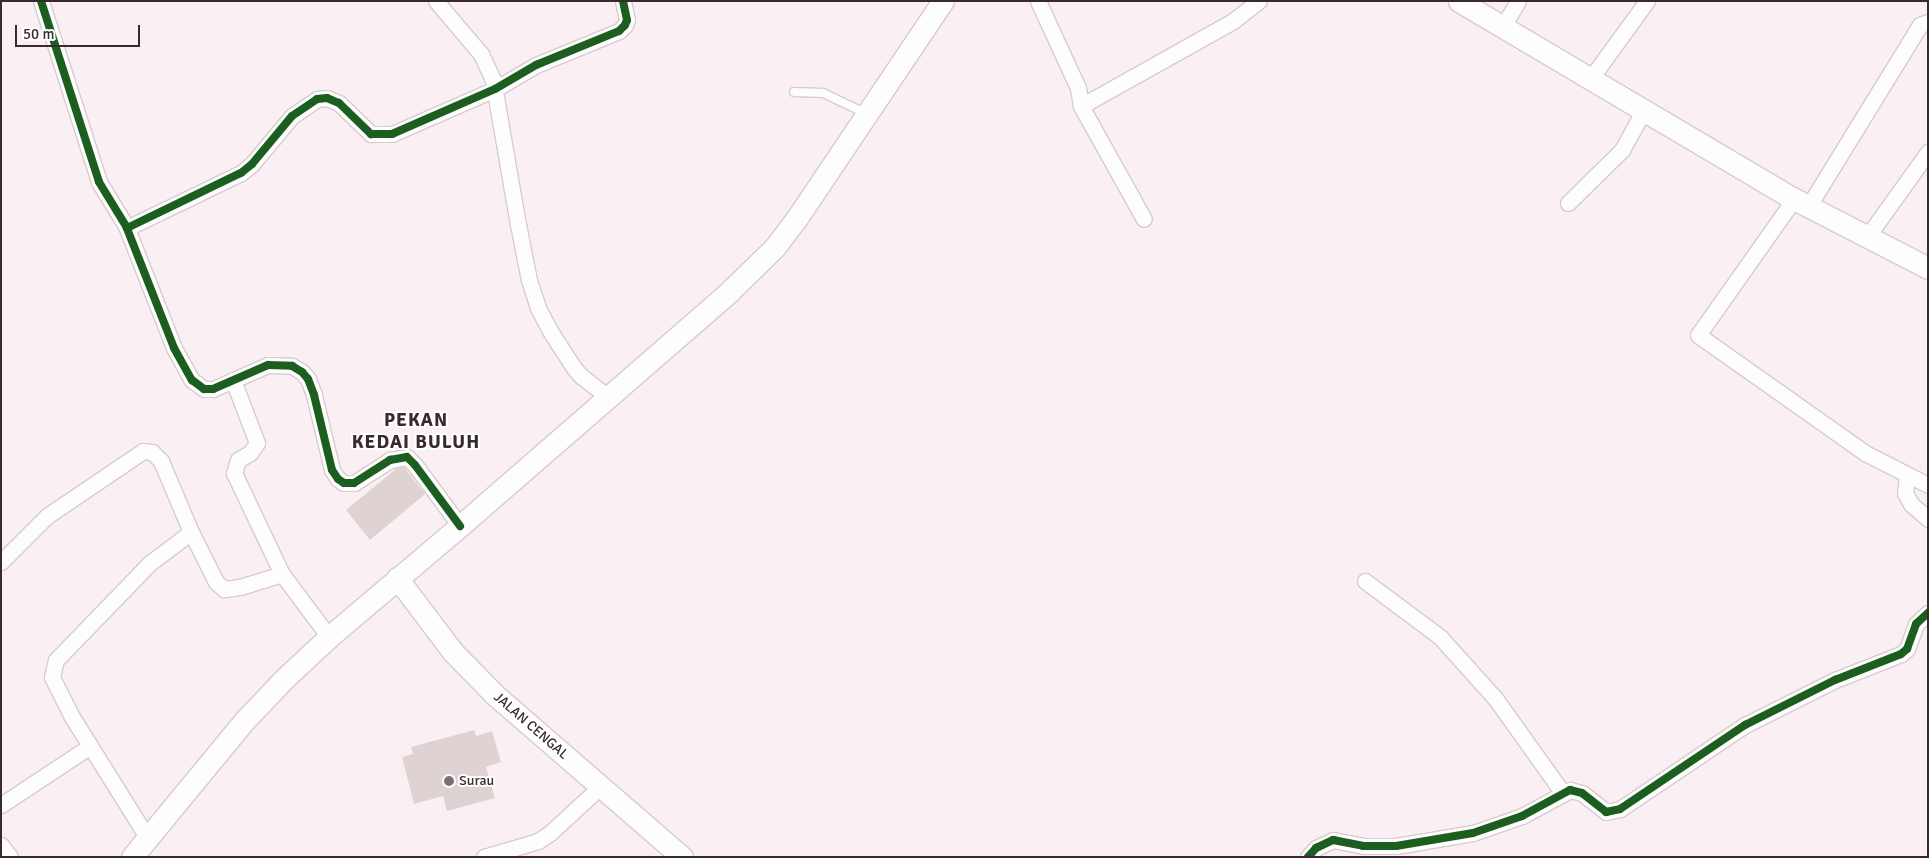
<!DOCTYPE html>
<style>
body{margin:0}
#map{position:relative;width:1929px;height:858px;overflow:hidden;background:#faf0f3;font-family:Signika,sans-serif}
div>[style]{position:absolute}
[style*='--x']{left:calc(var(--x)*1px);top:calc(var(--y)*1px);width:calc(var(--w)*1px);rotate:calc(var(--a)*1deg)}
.building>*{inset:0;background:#ded2d3}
.roads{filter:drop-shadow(1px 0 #d7cbce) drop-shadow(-1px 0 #d7cbce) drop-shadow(0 1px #d7cbce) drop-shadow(0 -1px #d7cbce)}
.lane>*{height:8px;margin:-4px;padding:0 4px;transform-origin:4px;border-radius:4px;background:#fefdfd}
.street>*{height:15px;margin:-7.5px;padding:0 7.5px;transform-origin:7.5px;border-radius:7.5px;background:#fefdfd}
.secondary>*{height:21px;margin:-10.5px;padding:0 10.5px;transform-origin:10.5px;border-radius:10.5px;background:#fefdfd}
.cycleway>*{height:8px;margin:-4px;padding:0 4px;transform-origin:4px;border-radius:4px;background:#1b5e20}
.dots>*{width:14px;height:14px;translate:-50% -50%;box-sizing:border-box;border:2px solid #fff;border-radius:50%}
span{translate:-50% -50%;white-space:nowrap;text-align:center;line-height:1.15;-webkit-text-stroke:4px #fff;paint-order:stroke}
.street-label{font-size:14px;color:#392a2e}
.poi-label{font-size:14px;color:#392a2e}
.left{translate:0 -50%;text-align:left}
.district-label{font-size:19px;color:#392a2e;font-weight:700;letter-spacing:1px}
.frame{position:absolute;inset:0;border:2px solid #392a2e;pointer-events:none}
.scale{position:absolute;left:15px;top:25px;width:125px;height:22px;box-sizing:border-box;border:2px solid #392a2e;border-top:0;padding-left:6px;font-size:15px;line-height:18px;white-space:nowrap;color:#392a2e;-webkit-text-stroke:4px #fff;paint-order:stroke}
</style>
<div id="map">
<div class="building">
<div style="clip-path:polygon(404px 467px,425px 494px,370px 540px,346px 510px,397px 468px)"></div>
<div style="clip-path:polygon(474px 730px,476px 736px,492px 731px,501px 762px,486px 767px,495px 798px,447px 811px,443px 796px,414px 804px,402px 757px,413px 754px,411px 747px)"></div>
</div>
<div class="roads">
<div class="lane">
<div style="--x:794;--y:92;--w:29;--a:2"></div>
<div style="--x:823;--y:93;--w:47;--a:25.5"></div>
</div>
<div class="street">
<div style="--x:41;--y:1;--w:190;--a:72.2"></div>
<div style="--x:99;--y:182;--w:52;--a:58.5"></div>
<div style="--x:126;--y:226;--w:131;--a:68.5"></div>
<div style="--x:174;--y:348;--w:37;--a:61"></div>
<div style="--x:192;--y:380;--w:15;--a:37"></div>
<div style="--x:204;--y:389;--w:9;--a:0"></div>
<div style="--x:213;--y:389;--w:60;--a:-23.6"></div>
<div style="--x:268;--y:365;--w:24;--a:2"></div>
<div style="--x:292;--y:366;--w:12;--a:31"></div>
<div style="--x:302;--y:372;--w:9;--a:49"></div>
<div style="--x:308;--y:379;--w:17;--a:69"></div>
<div style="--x:314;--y:395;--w:77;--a:76.5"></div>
<div style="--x:332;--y:470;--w:11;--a:56"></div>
<div style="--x:338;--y:479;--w:7;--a:34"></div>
<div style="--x:344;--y:483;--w:10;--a:0"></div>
<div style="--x:354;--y:483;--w:43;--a:-32.6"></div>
<div style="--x:390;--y:460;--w:17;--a:-10"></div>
<div style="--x:407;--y:457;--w:11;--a:45"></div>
<div style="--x:415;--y:465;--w:76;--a:53.6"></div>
<div style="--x:436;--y:1;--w:70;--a:49.7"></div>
<div style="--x:481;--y:54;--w:29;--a:65"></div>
<div style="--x:493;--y:80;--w:146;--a:80.2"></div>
<div style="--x:518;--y:224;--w:57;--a:78.9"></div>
<div style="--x:529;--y:280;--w:29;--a:72"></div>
<div style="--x:538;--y:308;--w:26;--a:62"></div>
<div style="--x:550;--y:331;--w:44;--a:57"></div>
<div style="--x:574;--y:368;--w:11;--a:49"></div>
<div style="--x:581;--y:376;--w:34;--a:38"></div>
<div style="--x:1038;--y:1;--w:96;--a:65.3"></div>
<div style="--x:1078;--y:88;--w:18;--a:81"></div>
<div style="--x:1081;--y:106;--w:129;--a:60.9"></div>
<div style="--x:1503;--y:26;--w:29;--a:-59"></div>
<div style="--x:1591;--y:78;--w:95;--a:-54"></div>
<div style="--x:1081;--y:106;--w:174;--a:-29.2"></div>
<div style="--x:1233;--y:21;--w:33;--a:-38"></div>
<div style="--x:1794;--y:199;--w:166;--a:125.2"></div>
<div style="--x:1698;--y:335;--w:204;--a:35.2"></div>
<div style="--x:1865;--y:453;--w:71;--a:26.9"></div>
<div style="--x:1568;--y:203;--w:76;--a:-44.5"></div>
<div style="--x:1622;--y:150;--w:46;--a:-61.2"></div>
<div style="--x:1808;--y:207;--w:214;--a:-58.4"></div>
<div style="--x:1920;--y:25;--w:9;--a:-21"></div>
<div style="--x:127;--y:228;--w:127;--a:-25.8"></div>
<div style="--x:241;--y:173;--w:14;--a:-39"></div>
<div style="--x:252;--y:164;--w:62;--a:-50.2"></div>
<div style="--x:292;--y:116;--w:30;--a:-34"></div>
<div style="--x:317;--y:99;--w:10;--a:-6"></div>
<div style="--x:327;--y:98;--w:13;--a:23"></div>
<div style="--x:339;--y:103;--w:45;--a:44.1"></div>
<div style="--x:371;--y:134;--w:21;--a:0"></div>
<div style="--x:392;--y:134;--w:112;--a:-23.6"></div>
<div style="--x:495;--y:89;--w:48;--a:-30.3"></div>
<div style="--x:536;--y:65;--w:90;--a:-22.3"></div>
<div style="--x:619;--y:31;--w:8;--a:-45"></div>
<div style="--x:625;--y:25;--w:5;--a:-68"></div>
<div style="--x:627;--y:20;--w:19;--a:-102"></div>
<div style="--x:1867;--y:237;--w:105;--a:-54.3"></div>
<div style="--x:233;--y:380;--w:67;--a:69.1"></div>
<div style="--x:257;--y:443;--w:12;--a:125"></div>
<div style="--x:250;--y:453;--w:14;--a:150"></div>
<div style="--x:238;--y:460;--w:14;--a:107"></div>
<div style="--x:234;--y:473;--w:112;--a:64.6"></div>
<div style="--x:282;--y:574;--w:79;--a:53.3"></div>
<div style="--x:1907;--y:475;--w:18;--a:96"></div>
<div style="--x:1905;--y:493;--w:13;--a:61"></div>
<div style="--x:1911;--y:504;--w:23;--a:41"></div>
<div style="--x:1;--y:562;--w:65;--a:-45"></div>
<div style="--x:47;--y:516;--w:116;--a:-34.1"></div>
<div style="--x:143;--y:451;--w:9;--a:6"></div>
<div style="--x:152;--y:452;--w:13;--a:45"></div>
<div style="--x:161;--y:461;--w:77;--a:67.1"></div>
<div style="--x:191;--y:532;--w:56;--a:63.4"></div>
<div style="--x:216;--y:582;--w:11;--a:41"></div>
<div style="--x:224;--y:589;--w:16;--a:-7"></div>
<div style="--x:240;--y:587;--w:44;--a:-17.2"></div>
<div style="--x:1365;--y:581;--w:94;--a:36.7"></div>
<div style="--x:1440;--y:637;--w:82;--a:48"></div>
<div style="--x:1495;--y:698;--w:115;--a:54.5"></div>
<div style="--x:1;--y:805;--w:107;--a:-33.5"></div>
<div style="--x:147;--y:837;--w:142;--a:-122"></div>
<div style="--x:72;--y:717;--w:45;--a:-116.6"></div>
<div style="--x:52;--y:677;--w:17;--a:-77"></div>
<div style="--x:56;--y:660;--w:135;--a:-45.9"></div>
<div style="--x:150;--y:563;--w:51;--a:-37.1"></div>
<div style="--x:1;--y:845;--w:15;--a:53"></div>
<div style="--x:484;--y:857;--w:56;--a:-16.5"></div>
<div style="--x:538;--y:841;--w:14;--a:-34"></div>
<div style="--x:550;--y:833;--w:69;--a:-42.7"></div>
<div style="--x:1308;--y:857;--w:12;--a:-48"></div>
<div style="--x:1316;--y:848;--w:19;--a:-25"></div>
<div style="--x:1333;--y:840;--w:31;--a:11"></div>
<div style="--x:1363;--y:846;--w:33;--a:0"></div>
<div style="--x:1396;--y:846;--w:78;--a:-9.6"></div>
<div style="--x:1473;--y:833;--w:52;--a:-19.1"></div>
<div style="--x:1522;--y:816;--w:55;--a:-28.4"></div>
<div style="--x:1570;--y:790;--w:12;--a:14"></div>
<div style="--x:1582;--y:793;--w:31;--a:38"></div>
<div style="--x:1606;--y:812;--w:14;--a:-12"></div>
<div style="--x:1620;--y:809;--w:151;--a:-33.9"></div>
<div style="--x:1745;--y:725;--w:101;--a:-26.6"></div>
<div style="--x:1835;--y:680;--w:71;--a:-21.5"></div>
<div style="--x:1901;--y:654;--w:8;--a:-40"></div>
<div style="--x:1907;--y:649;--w:27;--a:-70"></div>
<div style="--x:1916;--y:624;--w:16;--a:-43"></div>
</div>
<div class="secondary">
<div style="--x:1459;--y:1;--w:389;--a:30.6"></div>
<div style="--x:1794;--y:199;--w:151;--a:27.2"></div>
<div style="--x:397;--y:578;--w:93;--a:52.9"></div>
<div style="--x:453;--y:652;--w:60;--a:45.7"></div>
<div style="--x:495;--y:695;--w:247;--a:40.9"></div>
<div style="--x:132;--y:857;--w:178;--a:-50.5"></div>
<div style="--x:245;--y:720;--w:58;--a:-46.4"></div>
<div style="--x:285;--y:678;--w:60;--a:-43"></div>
<div style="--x:329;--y:637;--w:172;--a:-40.3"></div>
<div style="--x:460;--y:526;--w:358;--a:-41"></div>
<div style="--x:730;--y:291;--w:63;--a:-44.4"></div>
<div style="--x:775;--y:247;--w:36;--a:-53"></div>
<div style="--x:797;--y:218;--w:262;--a:-56.1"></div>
</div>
</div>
<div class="cycleway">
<div style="--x:41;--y:1;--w:190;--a:72.2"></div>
<div style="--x:99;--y:182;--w:52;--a:58.5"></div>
<div style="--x:126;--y:226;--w:131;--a:68.5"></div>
<div style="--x:174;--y:348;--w:37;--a:61"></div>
<div style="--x:192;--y:380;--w:15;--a:37"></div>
<div style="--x:204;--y:389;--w:9;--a:0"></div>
<div style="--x:213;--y:389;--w:60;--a:-23.6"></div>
<div style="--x:268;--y:365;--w:24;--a:2"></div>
<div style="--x:292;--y:366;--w:12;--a:31"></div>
<div style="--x:302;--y:372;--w:9;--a:49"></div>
<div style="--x:308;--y:379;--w:17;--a:69"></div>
<div style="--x:314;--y:395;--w:77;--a:76.5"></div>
<div style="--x:332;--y:470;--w:11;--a:56"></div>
<div style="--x:338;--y:479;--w:7;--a:34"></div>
<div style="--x:344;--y:483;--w:10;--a:0"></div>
<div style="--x:354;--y:483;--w:43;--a:-32.6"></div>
<div style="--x:390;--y:460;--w:17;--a:-10"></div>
<div style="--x:407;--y:457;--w:11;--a:45"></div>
<div style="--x:415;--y:465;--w:76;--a:53.6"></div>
<div style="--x:127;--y:228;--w:127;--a:-25.8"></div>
<div style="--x:241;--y:173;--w:14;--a:-39"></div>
<div style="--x:252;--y:164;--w:62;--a:-50.2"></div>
<div style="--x:292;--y:116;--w:30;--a:-34"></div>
<div style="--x:317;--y:99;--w:10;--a:-6"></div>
<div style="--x:327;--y:98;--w:13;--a:23"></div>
<div style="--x:339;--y:103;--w:45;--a:44.1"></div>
<div style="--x:371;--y:134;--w:21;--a:0"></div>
<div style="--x:392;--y:134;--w:112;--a:-23.6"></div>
<div style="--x:495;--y:89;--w:48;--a:-30.3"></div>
<div style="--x:536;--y:65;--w:90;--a:-22.3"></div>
<div style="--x:619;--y:31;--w:8;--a:-45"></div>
<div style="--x:625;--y:25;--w:5;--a:-68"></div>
<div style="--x:627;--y:20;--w:19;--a:-102"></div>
<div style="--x:1308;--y:857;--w:12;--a:-48"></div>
<div style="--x:1316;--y:848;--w:19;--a:-25"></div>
<div style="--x:1333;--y:840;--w:31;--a:11"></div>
<div style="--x:1363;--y:846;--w:33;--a:0"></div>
<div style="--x:1396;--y:846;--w:78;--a:-9.6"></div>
<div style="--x:1473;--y:833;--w:52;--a:-19.1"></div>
<div style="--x:1522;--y:816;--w:55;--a:-28.4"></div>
<div style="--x:1570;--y:790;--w:12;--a:14"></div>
<div style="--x:1582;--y:793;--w:31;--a:38"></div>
<div style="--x:1606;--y:812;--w:14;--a:-12"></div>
<div style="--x:1620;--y:809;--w:151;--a:-33.9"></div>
<div style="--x:1745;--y:725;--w:101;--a:-26.6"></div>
<div style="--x:1835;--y:680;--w:71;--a:-21.5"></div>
<div style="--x:1901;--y:654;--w:8;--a:-40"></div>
<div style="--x:1907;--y:649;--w:27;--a:-70"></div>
<div style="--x:1916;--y:624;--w:16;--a:-43"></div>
</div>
<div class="dots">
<div style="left:449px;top:781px;background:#7d6f73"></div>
</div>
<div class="street-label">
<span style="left:531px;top:726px;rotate:41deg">JALAN CENGAL</span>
</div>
<div class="poi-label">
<span class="left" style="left:459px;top:781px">Surau</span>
</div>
<div class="district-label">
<span style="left:416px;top:432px">PEKAN<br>KEDAI BULUH</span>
</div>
<div class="frame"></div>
<div class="scale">50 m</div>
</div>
